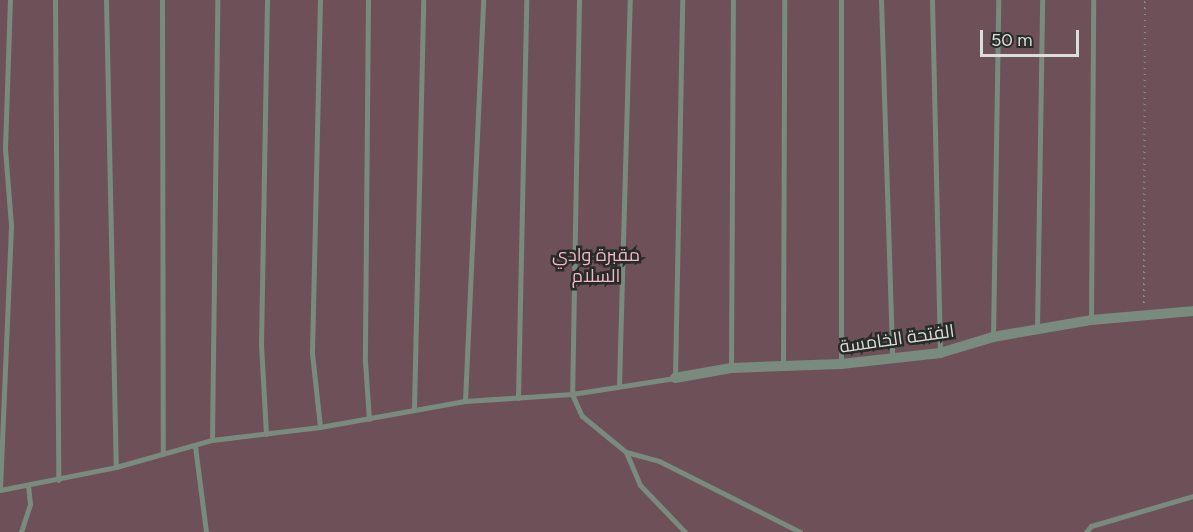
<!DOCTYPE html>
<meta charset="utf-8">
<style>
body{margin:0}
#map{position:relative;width:1193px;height:532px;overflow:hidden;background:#313633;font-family:Figtree,Cairo,sans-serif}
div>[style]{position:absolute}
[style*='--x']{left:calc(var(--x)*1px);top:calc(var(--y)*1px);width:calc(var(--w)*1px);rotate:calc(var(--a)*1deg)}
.green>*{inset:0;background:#6e5158;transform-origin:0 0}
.path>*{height:2px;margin-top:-1px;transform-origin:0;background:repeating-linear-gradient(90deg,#898d8a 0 1.5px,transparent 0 6px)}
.lane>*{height:5px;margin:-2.5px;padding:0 2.5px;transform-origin:2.5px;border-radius:2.5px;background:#798b7e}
.street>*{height:10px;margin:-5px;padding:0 5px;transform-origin:5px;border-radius:5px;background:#798b7e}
span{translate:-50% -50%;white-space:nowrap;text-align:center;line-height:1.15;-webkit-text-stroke:5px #282c29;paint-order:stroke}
.park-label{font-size:18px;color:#f7b7c6}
.street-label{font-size:18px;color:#dbdedc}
.scale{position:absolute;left:980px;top:30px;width:99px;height:27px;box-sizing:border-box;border:3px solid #dbdedc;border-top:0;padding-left:8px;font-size:18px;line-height:21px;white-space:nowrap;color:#dbdedc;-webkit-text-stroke:4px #282c29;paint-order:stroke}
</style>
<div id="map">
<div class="green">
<div style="left:0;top:0;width:1193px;height:532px"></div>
</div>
<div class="path">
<div style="--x:1144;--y:303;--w:303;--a:-89.8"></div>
</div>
<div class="lane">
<div style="--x:55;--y:0;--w:480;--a:89.6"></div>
<div style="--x:106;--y:0;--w:467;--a:88.8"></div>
<div style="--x:162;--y:0;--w:454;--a:89.9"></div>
<div style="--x:320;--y:0;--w:353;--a:91.3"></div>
<div style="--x:312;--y:353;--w:74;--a:83.8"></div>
<div style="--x:368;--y:0;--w:361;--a:90.5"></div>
<div style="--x:365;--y:361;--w:58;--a:86.1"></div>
<div style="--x:579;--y:0;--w:394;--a:91"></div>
<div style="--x:572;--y:394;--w:24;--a:66"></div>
<div style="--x:582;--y:416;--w:57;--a:39.3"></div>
<div style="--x:626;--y:452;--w:36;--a:67"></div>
<div style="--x:640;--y:485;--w:65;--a:46.2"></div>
<div style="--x:881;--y:0;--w:356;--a:88.2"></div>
<div style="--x:932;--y:0;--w:353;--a:88.7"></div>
<div style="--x:1091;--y:320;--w:320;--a:-89.6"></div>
<div style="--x:1037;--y:329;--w:329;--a:-89.1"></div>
<div style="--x:993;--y:337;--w:337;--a:-89.1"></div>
<div style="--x:841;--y:364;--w:364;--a:-90"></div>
<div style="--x:783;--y:365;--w:365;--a:-89.8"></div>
<div style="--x:731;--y:368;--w:368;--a:-89.7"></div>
<div style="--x:619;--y:385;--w:385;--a:-88.4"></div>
<div style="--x:518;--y:398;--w:398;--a:-88.8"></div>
<div style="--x:465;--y:401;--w:401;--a:-87.4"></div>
<div style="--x:414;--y:408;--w:408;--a:-88.7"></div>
<div style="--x:266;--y:434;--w:89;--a:-93.2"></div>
<div style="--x:261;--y:345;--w:345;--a:-89"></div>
<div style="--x:212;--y:440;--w:440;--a:-89.3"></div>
<div style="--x:195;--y:446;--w:87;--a:82.7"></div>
<div style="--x:626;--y:452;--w:34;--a:15"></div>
<div style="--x:659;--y:461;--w:158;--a:26.7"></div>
<div style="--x:0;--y:489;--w:264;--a:-87.6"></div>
<div style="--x:11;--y:225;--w:76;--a:-94.5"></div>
<div style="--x:5;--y:149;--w:149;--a:-88.1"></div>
<div style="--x:0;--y:490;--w:118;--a:-11.2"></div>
<div style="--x:116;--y:467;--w:100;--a:-15.7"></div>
<div style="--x:212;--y:440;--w:109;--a:-6.9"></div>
<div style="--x:320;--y:427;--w:147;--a:-10.2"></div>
<div style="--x:465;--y:401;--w:107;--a:-3.7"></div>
<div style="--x:572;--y:394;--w:104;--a:-8.8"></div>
<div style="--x:675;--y:378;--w:378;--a:-88.9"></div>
<div style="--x:21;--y:532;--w:29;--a:-72"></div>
<div style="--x:30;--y:504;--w:19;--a:-96"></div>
<div style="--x:1086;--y:532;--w:8;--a:-50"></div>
<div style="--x:1091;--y:526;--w:106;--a:-16.4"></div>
</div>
<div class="street">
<div style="--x:675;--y:378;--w:57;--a:-10.1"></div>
<div style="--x:731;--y:368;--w:110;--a:-2.1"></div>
<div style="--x:841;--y:364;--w:100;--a:-6.3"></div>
<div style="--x:940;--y:353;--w:55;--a:-16.8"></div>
<div style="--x:993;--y:337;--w:99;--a:-9.8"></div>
<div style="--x:1091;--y:320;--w:102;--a:-5"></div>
</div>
<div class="park-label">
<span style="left:596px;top:266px">مقبرة وادي<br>السلام</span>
</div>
<div class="street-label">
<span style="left:897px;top:339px;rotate:-8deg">الفتحة الخامسة</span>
</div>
<div class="scale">50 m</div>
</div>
